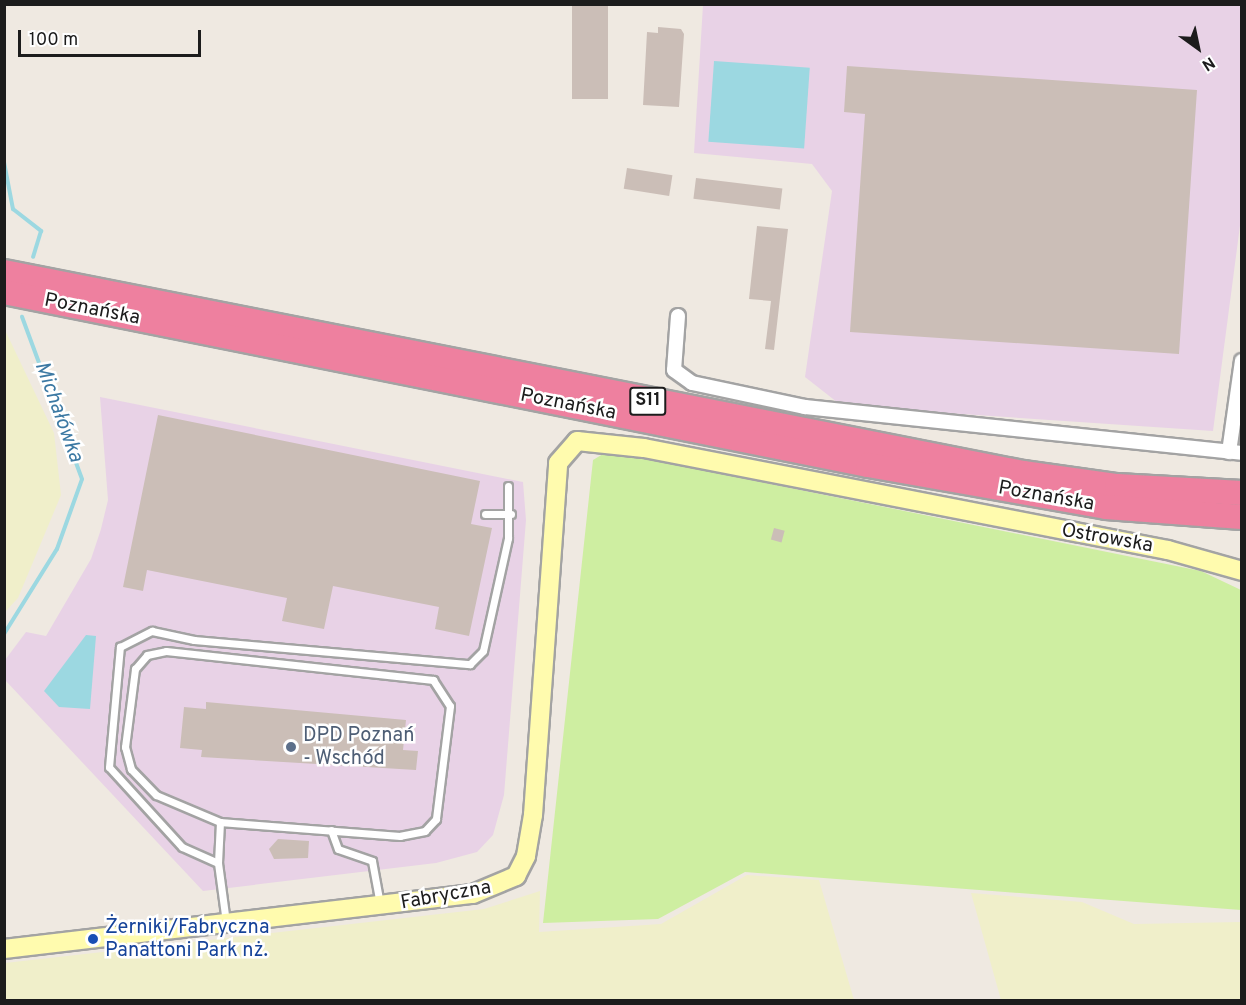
<!DOCTYPE html>
<meta charset="utf-8">
<style>
body{margin:0}
#map{position:relative;width:1246px;height:1005px;overflow:hidden;background:#efe9e1;font-family:Overpass,sans-serif}
div>[style]{position:absolute}
[style*='--x']{left:calc(var(--x)*1px);top:calc(var(--y)*1px);width:calc(var(--w)*1px);rotate:calc(var(--a)*1deg)}
.industrial>*{inset:0;background:#e8d2e6}
.farmland>*{inset:0;background:#f0efca}
.grass>*{inset:0;background:#ceeea1}
.water>*{inset:0;background:#9cd8e1;transform-origin:0 0}
.stream>*{height:4px;margin:-2px;padding:0 2px;transform-origin:2px;border-radius:2px;background:#9cd8e1}
.building>*{inset:0;background:#cbbeb7;transform-origin:0 0}
.roads{filter:drop-shadow(2px 0 #a3a3a3) drop-shadow(-2px 0 #a3a3a3) drop-shadow(0 2px #a3a3a3) drop-shadow(0 -2px #a3a3a3)}
.lane>*{height:7px;margin:-3.5px;padding:0 3.5px;transform-origin:3.5px;border-radius:3.5px;background:#fff}
.street>*{height:14px;margin:-7px;padding:0 7px;transform-origin:7px;border-radius:7px;background:#fff}
.secondary>*{height:18px;margin:-9px;padding:0 9px;transform-origin:9px;border-radius:9px;background:#fffbae}
.highway>*{height:24px;margin:-12px;padding:0 12px;transform-origin:12px;border-radius:12px;background:#ee809f}
.dots>*{width:16px;height:16px;translate:-50% -50%;box-sizing:border-box;border:3px solid #fff;border-radius:50%}
span{translate:-50% -50%;white-space:nowrap;text-align:center;line-height:1.15;-webkit-text-stroke:5px #fff;paint-order:stroke}
.shield-label span{padding:2px 4px;background:#fff;border:2px solid;border-radius:4px;-webkit-text-stroke-width:0}
.shield-label{font-size:18px;color:#1c1c1c;font-weight:700}
.street-label{font-size:20px;color:#1c1c1c}
.service-label{font-size:20px;color:#4e5e75}
.left{translate:0 -50%;text-align:left}
.transit-label{font-size:20px;color:#164399}
.water-label{font-size:21px;color:#3c79a3;font-style:italic}
.frame{position:absolute;inset:0;border:6px solid #1c1c1c;pointer-events:none}
.north{position:absolute;left:1168px;top:18px;width:60px;height:60px;-webkit-text-stroke:4px #fff;paint-order:stroke;rotate:147deg;font-size:16px;font-weight:700;line-height:24px;text-align:center;color:#1c1c1c}
.north::after{content:'';display:block;margin:auto;width:21px;height:27px;background:#1c1c1c;clip-path:polygon(50% 0,100% 100%,50% 72%,0 100%)}
.scale{position:absolute;left:18px;top:30px;width:183px;height:27px;box-sizing:border-box;border:3px solid #1c1c1c;border-top:0;padding-left:8px;font-size:18px;line-height:21px;white-space:nowrap;color:#1c1c1c;-webkit-text-stroke:4px #fff;paint-order:stroke}
</style>
<div id="map">
<div class="industrial">
<div style="clip-path:polygon(703px 5px,1241px 5px,1241px 218px,1213px 431px,842px 406px,805px 377px,832px 191px,812px 164px,694px 153px)"></div>
<div style="clip-path:polygon(100px 397px,523px 482px,526px 520px,504px 795px,493px 835px,477px 852px,436px 863px,203px 891px,5px 680px,5px 660px,26px 632px,46px 636px,91px 559px,101px 529px,108px 500px)"></div>
</div>
<div class="farmland">
<div style="clip-path:polygon(5px 330px,54px 433px,61px 495px,18px 598px,5px 612px)"></div>
<div style="clip-path:polygon(747px 875px,819px 880px,854px 1000px,5px 1000px,5px 963px,484px 909px,540px 891px,539px 932px,661px 924px)"></div>
<div style="clip-path:polygon(971px 893px,1082px 902px,1134px 924px,1241px 922px,1241px 1000px,1001px 1000px)"></div>
</div>
<div class="grass">
<div style="clip-path:polygon(608px 451px,1201px 571px,1241px 590px,1241px 910px,745px 872px,658px 919px,543px 923px,593px 460px)"></div>
</div>
<div class="water">
<div style="left:714px;top:61px;width:96px;height:81px;rotate:4deg"></div>
<div style="clip-path:polygon(86px 635px,96px 636px,90px 709px,59px 707px,44px 691px)"></div>
</div>
<div class="stream">
<div style="--x:4;--y:162;--w:48;--a:79.2"></div>
<div style="--x:13;--y:209;--w:36;--a:38"></div>
<div style="--x:41;--y:231;--w:27;--a:107"></div>
<div style="--x:4;--y:634;--w:100;--a:-58.1"></div>
<div style="--x:57;--y:549;--w:74;--a:-70.3"></div>
<div style="--x:82;--y:479;--w:173;--a:-110.3"></div>
</div>
<div class="building">
<div style="left:572px;top:4px;width:36px;height:95px"></div>
<div style="clip-path:polygon(658px 27px,681px 29px,684px 34px,679px 107px,643px 105px,647px 32px,658px 33px)"></div>
<div style="clip-path:polygon(847px 66px,1197px 90px,1179px 354px,850px 332px,865px 114px,844px 112px)"></div>
<div style="left:627px;top:168px;width:46px;height:21px;rotate:9deg"></div>
<div style="left:696px;top:178px;width:87px;height:21px;rotate:7deg"></div>
<div style="clip-path:polygon(757px 226px,788px 229px,774px 350px,765px 349px,771px 301px,749px 299px)"></div>
<div style="clip-path:polygon(158px 415px,480px 481px,471px 524px,492px 528px,469px 636px,435px 629px,439px 607px,333px 586px,324px 629px,282px 621px,287px 598px,147px 570px,143px 591px,123px 587px)"></div>
<div style="left:774px;top:528px;width:11px;height:12px;rotate:15deg"></div>
<div style="clip-path:polygon(206px 702px,406px 720px,403px 750px,418px 751px,416px 770px,201px 757px,202px 750px,180px 748px,184px 707px,206px 709px)"></div>
<div style="clip-path:polygon(278px 839px,309px 841px,308px 858px,274px 859px,269px 849px)"></div>
</div>
<div class="roads">
<div class="lane">
<div style="--x:485;--y:514;--w:26;--a:0"></div>
<div style="--x:166;--y:651;--w:269;--a:6.2"></div>
<div style="--x:433;--y:680;--w:31;--a:57"></div>
<div style="--x:450;--y:706;--w:114;--a:97.1"></div>
<div style="--x:436;--y:819;--w:16;--a:133"></div>
<div style="--x:425;--y:831;--w:25;--a:169"></div>
<div style="--x:400;--y:836;--w:181;--a:-175.6"></div>
<div style="--x:220;--y:822;--w:69;--a:-157.1"></div>
<div style="--x:156;--y:795;--w:36;--a:-134"></div>
<div style="--x:131;--y:769;--w:23;--a:-105"></div>
<div style="--x:125;--y:747;--w:79;--a:-82.7"></div>
<div style="--x:135;--y:669;--w:18;--a:-49"></div>
<div style="--x:147;--y:655;--w:19;--a:-12"></div>
<div style="--x:220;--y:822;--w:41;--a:92.8"></div>
<div style="--x:218;--y:863;--w:60;--a:82.3"></div>
<div style="--x:331;--y:830;--w:20;--a:70"></div>
<div style="--x:338;--y:849;--w:36;--a:19"></div>
<div style="--x:372;--y:861;--w:44;--a:79.5"></div>
<div style="--x:218;--y:863;--w:39;--a:-156"></div>
<div style="--x:182;--y:847;--w:108;--a:-132.4"></div>
<div style="--x:109;--y:767;--w:121;--a:-84.8"></div>
<div style="--x:120;--y:647;--w:36;--a:-27"></div>
<div style="--x:152;--y:631;--w:43;--a:12.1"></div>
<div style="--x:194;--y:640;--w:277;--a:5"></div>
<div style="--x:470;--y:664;--w:18;--a:-45"></div>
<div style="--x:483;--y:651;--w:116;--a:-77.5"></div>
<div style="--x:508;--y:538;--w:52;--a:-90"></div>
</div>
<div class="street">
<div style="--x:678;--y:316;--w:54;--a:94.2"></div>
<div style="--x:674;--y:370;--w:22;--a:36"></div>
<div style="--x:692;--y:383;--w:116;--a:12"></div>
<div style="--x:805;--y:407;--w:439;--a:6"></div>
<div style="--x:1229;--y:452;--w:92;--a:-81.9"></div>
</div>
<div class="secondary">
<div style="--x:4;--y:949;--w:472;--a:-6.7"></div>
<div style="--x:473;--y:894;--w:47;--a:-22.7"></div>
<div style="--x:516;--y:876;--w:22;--a:-63"></div>
<div style="--x:526;--y:856;--w:42;--a:-80.3"></div>
<div style="--x:533;--y:815;--w:353;--a:-85.9"></div>
<div style="--x:558;--y:463;--w:29;--a:-49"></div>
<div style="--x:577;--y:441;--w:67;--a:6"></div>
<div style="--x:644;--y:448;--w:534;--a:11.02"></div>
<div style="--x:1168;--y:550;--w:77;--a:15.8"></div>
</div>
<div class="highway">
<div style="--x:4;--y:272;--w:1039;--a:11.16"></div>
<div style="--x:1023;--y:473;--w:95;--a:7.9"></div>
<div style="--x:1117;--y:486;--w:125;--a:3.2"></div>
<div style="--x:4;--y:292;--w:881;--a:11.32"></div>
<div style="--x:868;--y:465;--w:242;--a:10"></div>
<div style="--x:1106;--y:507;--w:136;--a:4.2"></div>
</div>
</div>
<div class="dots">
<div style="left:291px;top:747px;background:#5c6f8a"></div>
<div style="left:93px;top:939px;background:#1a4fb4"></div>
</div>
<div class="shield-label">
<span style="left:648px;top:401px">S11</span>
</div>
<div class="street-label">
<span style="left:92px;top:310px;rotate:11deg">Poznańska</span>
<span style="left:568px;top:405px;rotate:11deg">Poznańska</span>
<span style="left:1046px;top:497px;rotate:10deg">Poznańska</span>
<span style="left:1107px;top:539px;rotate:10deg">Ostrowska</span>
<span style="left:446px;top:896px;rotate:-10deg">Fabryczna</span>
</div>
<div class="service-label">
<span class="left" style="left:303px;top:748px">DPD Poznań<br>- Wschód</span>
</div>
<div class="transit-label">
<span class="left" style="left:105px;top:940px">Żerniki/Fabryczna<br>Panattoni Park nż.</span>
</div>
<div class="water-label">
<span style="left:58px;top:412px;rotate:70deg">Michałówka</span>
</div>
<div class="frame"></div>
<div class="north">N</div>
<div class="scale">100 m</div>
</div>
